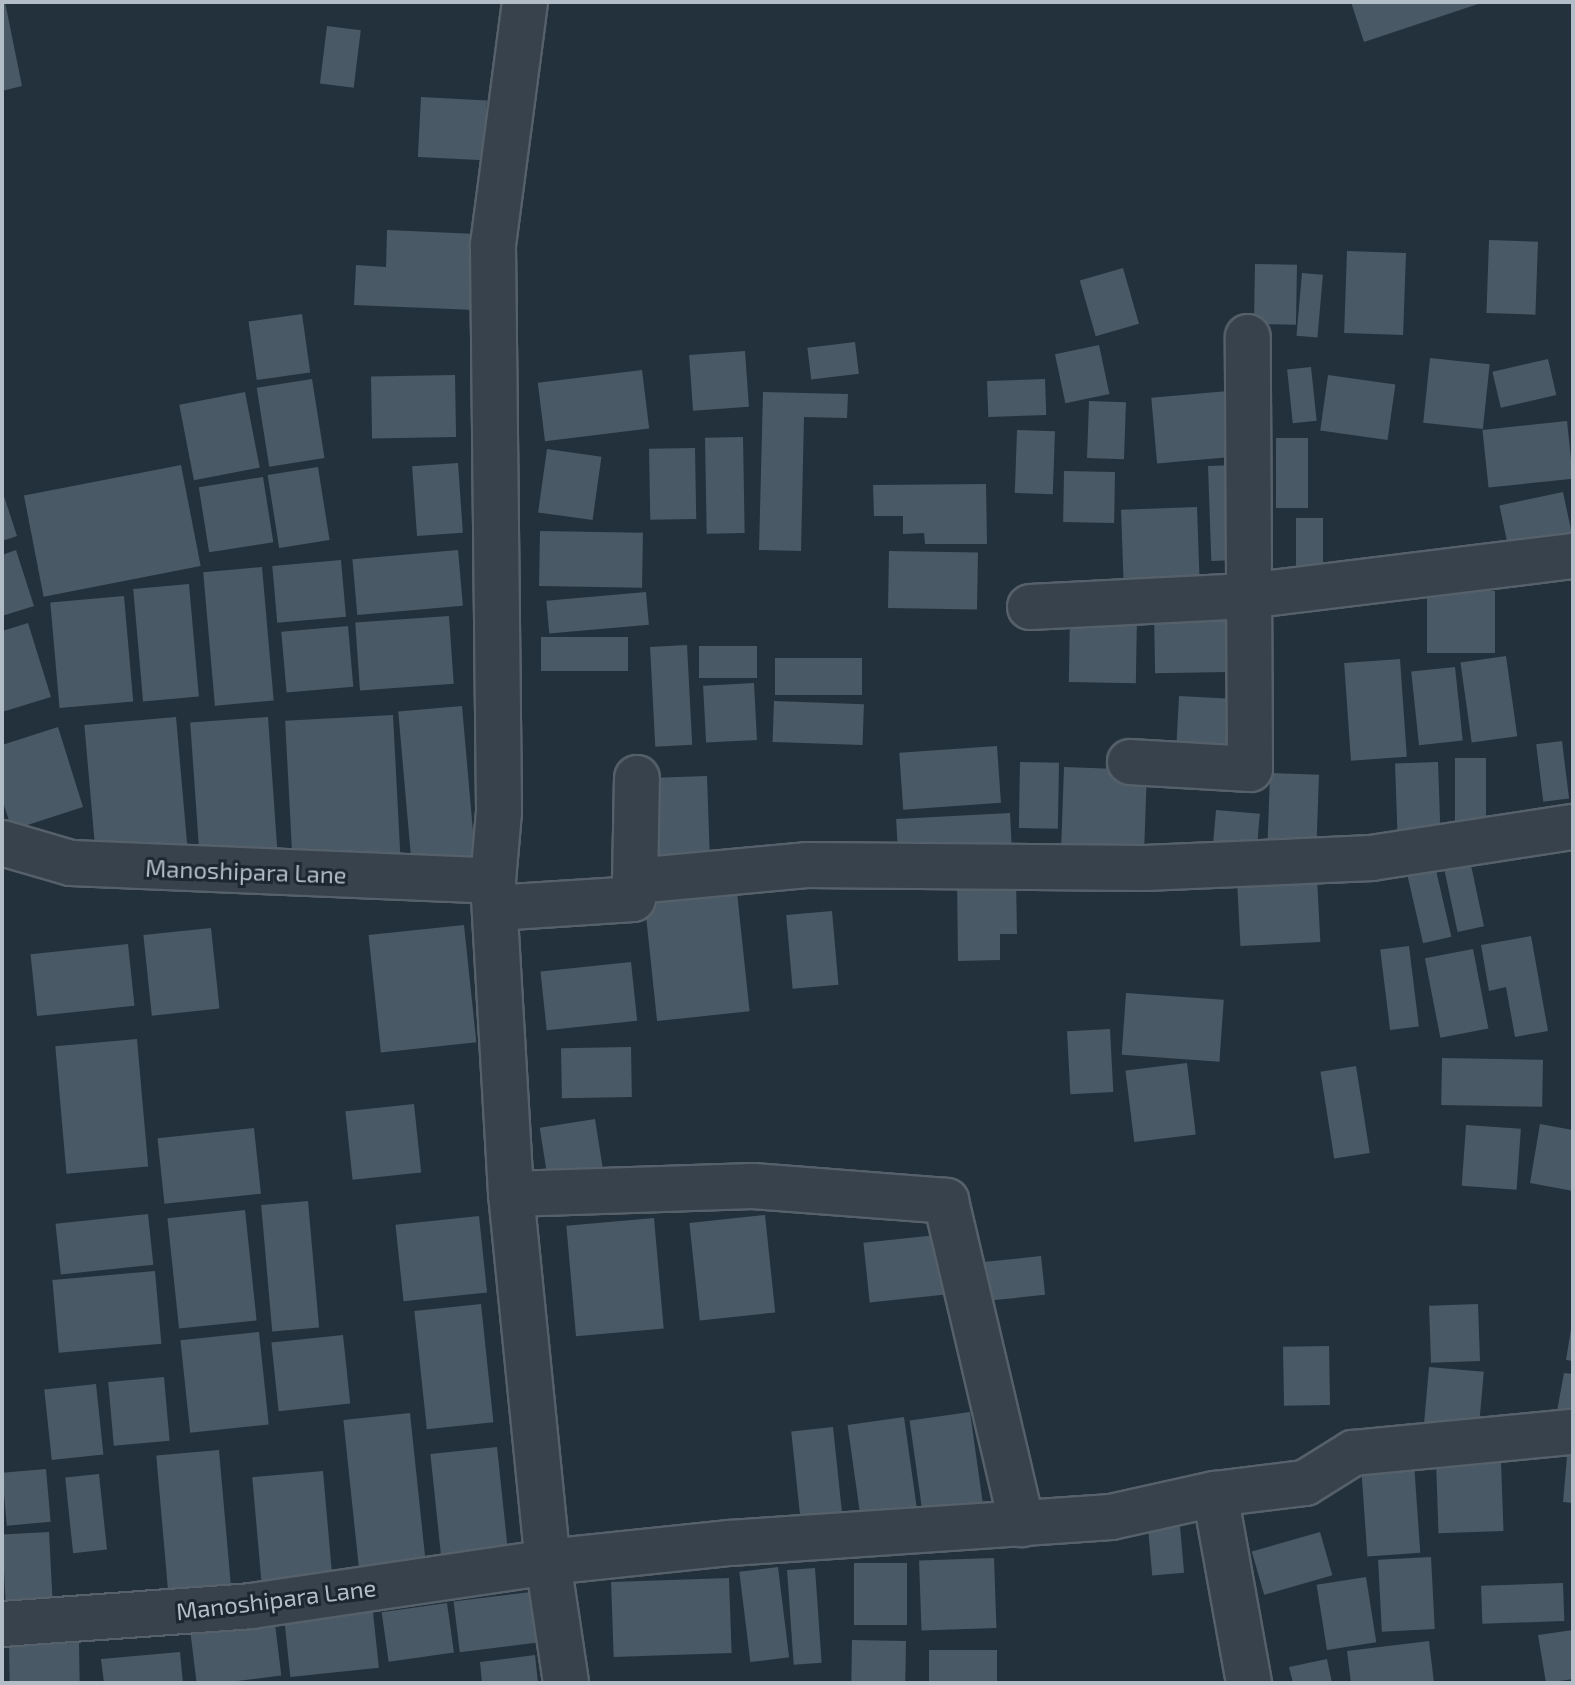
<!DOCTYPE html>
<style>
body{margin:0}
#map{position:relative;width:1575px;height:1685px;overflow:hidden;background:#23313c;font-family:"Exo 2",sans-serif}
div>[style]{position:absolute}
[style*='--x']{left:calc(var(--x)*1px);top:calc(var(--y)*1px);width:calc(var(--w)*1px);rotate:calc(var(--a)*1deg)}
.building>*{inset:0;background:#495965;transform-origin:0 0}
.roads{filter:drop-shadow(2px 0 #55606a) drop-shadow(-2px 0 #55606a) drop-shadow(0 2px #55606a) drop-shadow(0 -2px #55606a)}
.minor>*{height:44px;margin:-22px;padding:0 22px;transform-origin:22px;border-radius:22px;background:#37424c}
span{translate:-50% -50%;white-space:nowrap;text-align:center;line-height:1.15;-webkit-text-stroke:6px #1c2731;paint-order:stroke}
.street-label{font-size:24px;color:#b2bdc8}
.frame{position:absolute;inset:0;border:4px solid #b2bdc8;pointer-events:none}
</style>
<div id="map">
<div class="building">
<div style="clip-path:polygon(5px 2px,22px 86px,2px 91px,2px 3px)"></div>
<div style="clip-path:polygon(1351px 2px,1481px 2px,1481px 3px,1364px 42px)"></div>
<div style="left:327px;top:26px;width:34px;height:58px;rotate:7deg"></div>
<div style="left:421px;top:97px;width:66px;height:60px;rotate:3deg"></div>
<div style="clip-path:polygon(387px 230px,477px 234px,475px 310px,354px 305px,356px 265px,386px 267px)"></div>
<div style="left:1489px;top:240px;width:49px;height:73px;rotate:2deg"></div>
<div style="left:1347px;top:251px;width:59px;height:82px;rotate:2deg"></div>
<div style="left:1255px;top:264px;width:42px;height:60px;rotate:1deg"></div>
<div style="left:1123px;top:268px;width:58px;height:45px;rotate:74deg"></div>
<div style="left:1302px;top:273px;width:21px;height:63px;rotate:5deg"></div>
<div style="left:302px;top:314px;width:59px;height:54px;rotate:82deg"></div>
<div style="left:855px;top:342px;width:32px;height:48px;rotate:83deg"></div>
<div style="left:1099px;top:345px;width:50px;height:45px;rotate:78deg"></div>
<div style="left:745px;top:351px;width:56px;height:56px;rotate:86deg"></div>
<div style="left:1430px;top:358px;width:60px;height:65px;rotate:6deg"></div>
<div style="left:1548px;top:359px;width:37px;height:57px;rotate:77deg"></div>
<div style="left:1311px;top:367px;width:54px;height:24px;rotate:84deg"></div>
<div style="left:642px;top:370px;width:59px;height:105px;rotate:83deg"></div>
<div style="left:455px;top:375px;width:62px;height:84px;rotate:89deg"></div>
<div style="left:1328px;top:375px;width:68px;height:56px;rotate:8deg"></div>
<div style="left:312px;top:379px;width:80px;height:56px;rotate:81deg"></div>
<div style="left:1045px;top:379px;width:36px;height:58px;rotate:88deg"></div>
<div style="left:1228px;top:391px;width:66px;height:77px;rotate:85deg"></div>
<div style="left:245px;top:392px;width:77px;height:67px;rotate:79deg"></div>
<div style="clip-path:polygon(763px 392px,848px 394px,847px 418px,804px 417px,801px 551px,759px 550px)"></div>
<div style="left:1089px;top:401px;width:37px;height:57px;rotate:2deg"></div>
<div style="left:1567px;top:421px;width:58px;height:85px;rotate:84deg"></div>
<div style="left:1017px;top:430px;width:38px;height:63px;rotate:2deg"></div>
<div style="left:743px;top:437px;width:96px;height:38px;rotate:89deg"></div>
<div style="left:1276px;top:438px;width:32px;height:70px"></div>
<div style="left:695px;top:448px;width:71px;height:46px;rotate:89deg"></div>
<div style="left:547px;top:449px;width:55px;height:64px;rotate:8deg"></div>
<div style="left:458px;top:463px;width:70px;height:46px;rotate:86deg"></div>
<div style="left:181px;top:465px;width:103px;height:160px;rotate:79deg"></div>
<div style="left:1237px;top:465px;width:95px;height:29px;rotate:88deg"></div>
<div style="left:318px;top:467px;width:74px;height:51px;rotate:81deg"></div>
<div style="left:1064px;top:471px;width:51px;height:51px;rotate:1deg"></div>
<div style="left:263px;top:477px;width:66px;height:65px;rotate:81deg"></div>
<div style="clip-path:polygon(986px 484px,987px 544px,925px 544px,924px 533px,903px 534px,903px 516px,874px 516px,873px 485px)"></div>
<div style="clip-path:polygon(2px 490px,17px 536px,2px 541px)"></div>
<div style="left:1563px;top:492px;width:49px;height:65px;rotate:78deg"></div>
<div style="left:1197px;top:507px;width:78px;height:76px;rotate:88deg"></div>
<div style="left:1296px;top:518px;width:27px;height:60px"></div>
<div style="left:540px;top:531px;width:103px;height:55px;rotate:1deg"></div>
<div style="clip-path:polygon(16px 550px,34px 606px,2px 616px,2px 555px)"></div>
<div style="left:458px;top:550px;width:56px;height:106px;rotate:85deg"></div>
<div style="left:889px;top:551px;width:89px;height:57px;rotate:1deg"></div>
<div style="left:341px;top:560px;width:57px;height:69px;rotate:85deg"></div>
<div style="left:262px;top:567px;width:134px;height:59px;rotate:85deg"></div>
<div style="left:189px;top:584px;width:113px;height:56px;rotate:85deg"></div>
<div style="left:1427px;top:591px;width:68px;height:62px"></div>
<div style="left:646px;top:592px;width:33px;height:100px;rotate:85deg"></div>
<div style="left:124px;top:596px;width:106px;height:74px;rotate:85deg"></div>
<div style="left:1226px;top:610px;width:62px;height:72px;rotate:89deg"></div>
<div style="left:1070px;top:615px;width:67px;height:67px;rotate:1deg"></div>
<div style="left:449px;top:616px;width:68px;height:94px;rotate:86deg"></div>
<div style="clip-path:polygon(28px 623px,51px 697px,2px 712px,2px 631px)"></div>
<div style="left:348px;top:626px;width:61px;height:67px;rotate:85deg"></div>
<div style="left:541px;top:637px;width:87px;height:34px"></div>
<div style="left:687px;top:645px;width:100px;height:37px;rotate:87deg"></div>
<div style="left:757px;top:646px;width:32px;height:58px;rotate:90deg"></div>
<div style="left:1506px;top:656px;width:81px;height:46px;rotate:82deg"></div>
<div style="left:775px;top:658px;width:87px;height:37px"></div>
<div style="left:1400px;top:659px;width:98px;height:56px;rotate:86deg"></div>
<div style="left:1455px;top:667px;width:74px;height:44px;rotate:84deg"></div>
<div style="left:754px;top:683px;width:57px;height:51px;rotate:87deg"></div>
<div style="left:1179px;top:696px;width:62px;height:62px;rotate:3deg"></div>
<div style="left:774px;top:701px;width:90px;height:41px;rotate:2deg"></div>
<div style="left:462px;top:706px;width:156px;height:64px;rotate:85deg"></div>
<div style="left:393px;top:715px;width:149px;height:108px;rotate:87deg"></div>
<div style="left:176px;top:717px;width:144px;height:92px;rotate:85deg"></div>
<div style="left:268px;top:717px;width:144px;height:78px;rotate:86deg"></div>
<div style="clip-path:polygon(58px 727px,83px 807px,12px 830px,2px 799px,2px 745px)"></div>
<div style="left:1562px;top:741px;width:58px;height:26px;rotate:83deg"></div>
<div style="left:997px;top:746px;width:57px;height:98px;rotate:86deg"></div>
<div style="left:1455px;top:758px;width:31px;height:65px"></div>
<div style="left:1020px;top:762px;width:39px;height:66px;rotate:1deg"></div>
<div style="left:1438px;top:762px;width:73px;height:43px;rotate:88deg"></div>
<div style="left:1064px;top:767px;width:83px;height:94px;rotate:2deg"></div>
<div style="left:1270px;top:773px;width:49px;height:79px;rotate:2deg"></div>
<div style="left:707px;top:776px;width:83px;height:59px;rotate:88deg"></div>
<div style="left:1216px;top:810px;width:44px;height:44px;rotate:5deg"></div>
<div style="left:1010px;top:813px;width:37px;height:114px;rotate:87deg"></div>
<div style="left:1468px;top:851px;width:77px;height:27px;rotate:78deg"></div>
<div style="left:1432px;top:853px;width:86px;height:29px;rotate:77deg"></div>
<div style="clip-path:polygon(957px 877px,1016px 878px,1017px 934px,1000px 934px,1000px 960px,958px 961px)"></div>
<div style="left:1317px;top:878px;width:64px;height:80px;rotate:87deg"></div>
<div style="left:737px;top:892px;width:120px;height:93px;rotate:84deg"></div>
<div style="left:832px;top:911px;width:74px;height:46px;rotate:85deg"></div>
<div style="left:464px;top:925px;width:118px;height:96px;rotate:84deg"></div>
<div style="left:211px;top:928px;width:81px;height:68px;rotate:84deg"></div>
<div style="clip-path:polygon(1531px 936px,1548px 1031px,1515px 1037px,1506px 987px,1489px 991px,1481px 945px)"></div>
<div style="left:128px;top:944px;width:62px;height:98px;rotate:84deg"></div>
<div style="left:1409px;top:946px;width:81px;height:29px;rotate:83deg"></div>
<div style="left:1473px;top:949px;width:81px;height:49px;rotate:79deg"></div>
<div style="left:631px;top:962px;width:59px;height:91px;rotate:84deg"></div>
<div style="left:1126px;top:993px;width:98px;height:62px;rotate:4deg"></div>
<div style="left:1110px;top:1029px;width:63px;height:43px;rotate:87deg"></div>
<div style="left:137px;top:1039px;width:128px;height:82px;rotate:85deg"></div>
<div style="left:631px;top:1047px;width:50px;height:70px;rotate:89deg"></div>
<div style="left:1442px;top:1058px;width:101px;height:47px;rotate:1deg"></div>
<div style="left:1187px;top:1063px;width:72px;height:62px;rotate:83deg"></div>
<div style="left:1356px;top:1066px;width:88px;height:36px;rotate:81deg"></div>
<div style="left:414px;top:1104px;width:69px;height:69px;rotate:84deg"></div>
<div style="left:595px;top:1119px;width:54px;height:56px;rotate:81deg"></div>
<div style="clip-path:polygon(1540px 1124px,1573px 1130px,1573px 1191px,1530px 1183px)"></div>
<div style="left:1466px;top:1125px;width:55px;height:61px;rotate:4deg"></div>
<div style="left:254px;top:1128px;width:66px;height:97px;rotate:84deg"></div>
<div style="left:308px;top:1201px;width:127px;height:47px;rotate:85deg"></div>
<div style="left:245px;top:1210px;width:111px;height:78px;rotate:84deg"></div>
<div style="left:148px;top:1214px;width:51px;height:93px;rotate:84deg"></div>
<div style="left:765px;top:1215px;width:98px;height:76px;rotate:84deg"></div>
<div style="left:479px;top:1216px;width:77px;height:84px;rotate:84deg"></div>
<div style="left:654px;top:1218px;width:111px;height:88px;rotate:85deg"></div>
<div style="left:937px;top:1235px;width:60px;height:74px;rotate:84deg"></div>
<div style="left:1041px;top:1256px;width:39px;height:63px;rotate:84deg"></div>
<div style="left:155px;top:1271px;width:73px;height:103px;rotate:85deg"></div>
<div style="left:481px;top:1304px;width:119px;height:67px;rotate:84deg"></div>
<div style="left:1478px;top:1304px;width:57px;height:49px;rotate:88deg"></div>
<div style="clip-path:polygon(1571px 1329px,1573px 1329px,1573px 1361px,1566px 1360px)"></div>
<div style="left:259px;top:1332px;width:93px;height:79px;rotate:84deg"></div>
<div style="left:343px;top:1335px;width:69px;height:72px;rotate:84deg"></div>
<div style="left:1329px;top:1346px;width:59px;height:46px;rotate:89deg"></div>
<div style="left:1429px;top:1367px;width:55px;height:56px;rotate:5deg"></div>
<div style="clip-path:polygon(1564px 1373px,1573px 1374px,1573px 1414px,1557px 1411px)"></div>
<div style="left:164px;top:1377px;width:64px;height:56px;rotate:85deg"></div>
<div style="left:96px;top:1384px;width:71px;height:52px;rotate:84deg"></div>
<div style="left:970px;top:1412px;width:107px;height:61px;rotate:82deg"></div>
<div style="left:410px;top:1413px;width:156px;height:67px;rotate:84deg"></div>
<div style="left:904px;top:1417px;width:97px;height:57px;rotate:82deg"></div>
<div style="left:833px;top:1427px;width:93px;height:42px;rotate:84deg"></div>
<div style="clip-path:polygon(1568px 1445px,1573px 1445px,1573px 1503px,1563px 1502px)"></div>
<div style="left:497px;top:1447px;width:111px;height:67px;rotate:84deg"></div>
<div style="left:219px;top:1450px;width:139px;height:63px;rotate:85deg"></div>
<div style="left:1501px;top:1460px;width:71px;height:65px;rotate:88deg"></div>
<div style="left:1414px;top:1463px;width:90px;height:53px;rotate:86deg"></div>
<div style="left:46px;top:1469px;width:53px;height:44px;rotate:85deg"></div>
<div style="left:323px;top:1471px;width:109px;height:71px;rotate:85deg"></div>
<div style="left:99px;top:1474px;width:76px;height:34px;rotate:84deg"></div>
<div style="left:1180px;top:1526px;width:47px;height:32px;rotate:85deg"></div>
<div style="left:49px;top:1532px;width:71px;height:47px;rotate:87deg"></div>
<div style="left:1320px;top:1532px;width:45px;height:71px;rotate:74deg"></div>
<div style="left:1431px;top:1557px;width:72px;height:53px;rotate:87deg"></div>
<div style="left:994px;top:1558px;width:70px;height:75px;rotate:88deg"></div>
<div style="left:907px;top:1563px;width:62px;height:53px;rotate:90deg"></div>
<div style="left:778px;top:1567px;width:91px;height:39px;rotate:83deg"></div>
<div style="left:815px;top:1568px;width:95px;height:28px;rotate:86deg"></div>
<div style="left:1366px;top:1577px;width:66px;height:50px;rotate:81deg"></div>
<div style="left:729px;top:1578px;width:75px;height:118px;rotate:88deg"></div>
<div style="left:1563px;top:1583px;width:38px;height:82px;rotate:88deg"></div>
<div style="left:531px;top:1592px;width:51px;height:78px;rotate:83deg"></div>
<div style="left:447px;top:1603px;width:50px;height:66px;rotate:82deg"></div>
<div style="left:373px;top:1612px;width:56px;height:89px;rotate:84deg"></div>
<div style="left:275px;top:1624px;width:52px;height:85px;rotate:83deg"></div>
<div style="clip-path:polygon(1573px 1630px,1573px 1679px,1546px 1683px,1538px 1635px)"></div>
<div style="left:852px;top:1640px;width:54px;height:43px;rotate:1deg"></div>
<div style="clip-path:polygon(1429px 1641px,1434px 1683px,1351px 1683px,1347px 1651px)"></div>
<div style="left:79px;top:1643px;width:40px;height:70px;rotate:89deg"></div>
<div style="left:929px;top:1650px;width:68px;height:33px"></div>
<div style="clip-path:polygon(180px 1652px,183px 1683px,104px 1683px,101px 1659px)"></div>
<div style="clip-path:polygon(535px 1655px,538px 1683px,482px 1683px,480px 1662px)"></div>
<div style="clip-path:polygon(1327px 1659px,1332px 1683px,1293px 1683px,1289px 1667px)"></div>
</div>
<div class="roads">
<div class="minor">
<div style="--x:525;--y:2;--w:245;--a:97.5"></div>
<div style="--x:493;--y:245;--w:567;--a:89.39"></div>
<div style="--x:499;--y:812;--w:69;--a:95"></div>
<div style="--x:493;--y:881;--w:314;--a:86.7"></div>
<div style="--x:511;--y:1194;--w:370;--a:84.3"></div>
<div style="--x:548;--y:1562;--w:122;--a:81.5"></div>
<div style="--x:1030;--y:607;--w:217;--a:-2.9"></div>
<div style="--x:1247;--y:596;--w:328;--a:-7"></div>
<div style="--x:1130;--y:762;--w:120;--a:3.3"></div>
<div style="--x:1250;--y:769;--w:432;--a:-90.3"></div>
<div style="--x:2;--y:843;--w:72;--a:16.2"></div>
<div style="--x:71;--y:863;--w:422;--a:2.4"></div>
<div style="--x:635;--y:881;--w:103;--a:-88.9"></div>
<div style="--x:495;--y:908;--w:138;--a:-3.7"></div>
<div style="--x:633;--y:899;--w:18;--a:-84"></div>
<div style="--x:635;--y:881;--w:172;--a:-5.3"></div>
<div style="--x:806;--y:865;--w:339;--a:0.5"></div>
<div style="--x:1145;--y:868;--w:227;--a:-2.5"></div>
<div style="--x:1372;--y:858;--w:203;--a:-8.8"></div>
<div style="--x:511;--y:1194;--w:242;--a:-1.9"></div>
<div style="--x:753;--y:1186;--w:194;--a:4.4"></div>
<div style="--x:946;--y:1201;--w:332;--a:76.8"></div>
<div style="--x:1215;--y:1494;--w:192;--a:79.8"></div>
<div style="--x:2;--y:1624;--w:250;--a:-4.1"></div>
<div style="--x:251;--y:1606;--w:300;--a:-8.4"></div>
<div style="--x:548;--y:1562;--w:183;--a:-6"></div>
<div style="--x:730;--y:1543;--w:382;--a:-3.9"></div>
<div style="--x:1111;--y:1517;--w:107;--a:-12.5"></div>
<div style="--x:1215;--y:1494;--w:91;--a:-7"></div>
<div style="--x:1305;--y:1483;--w:57;--a:-32"></div>
<div style="--x:1353;--y:1453;--w:221;--a:-5.5"></div>
</div>
</div>
<div class="street-label">
<span style="left:246px;top:871px;rotate:2deg">Manoshipara Lane</span>
<span style="left:276px;top:1599px;rotate:-7deg">Manoshipara Lane</span>
</div>
<div class="frame"></div>
</div>
